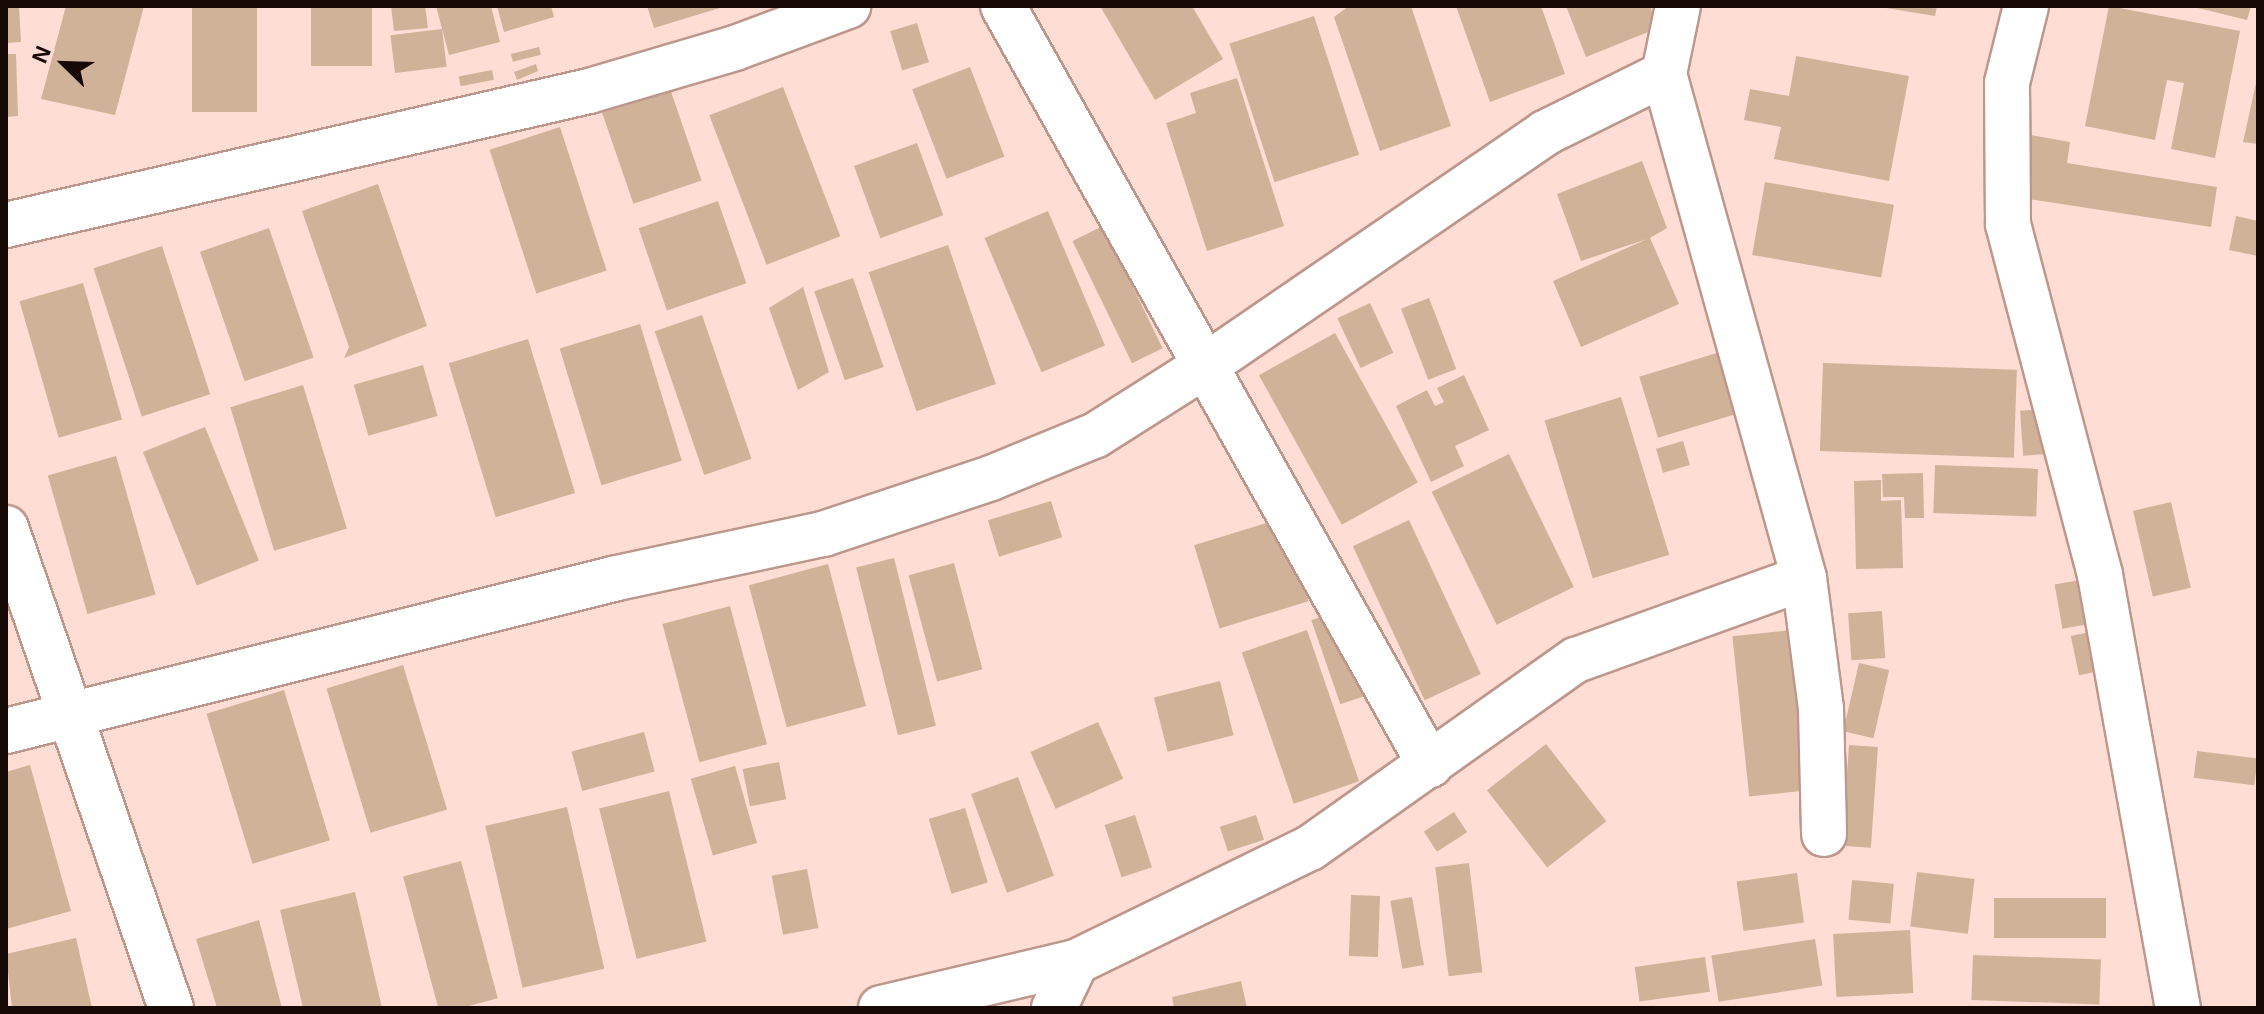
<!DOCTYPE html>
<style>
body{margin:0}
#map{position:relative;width:2264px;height:1014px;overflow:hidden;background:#feddd4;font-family:Helvetica,sans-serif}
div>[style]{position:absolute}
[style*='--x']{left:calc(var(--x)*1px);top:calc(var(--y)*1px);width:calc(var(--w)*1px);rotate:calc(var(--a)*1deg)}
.building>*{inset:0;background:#d0b299;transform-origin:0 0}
.roads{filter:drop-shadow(2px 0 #bd978c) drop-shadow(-2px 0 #bd978c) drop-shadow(0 2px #bd978c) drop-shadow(0 -2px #bd978c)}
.minor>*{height:44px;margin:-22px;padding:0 22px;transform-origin:22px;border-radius:22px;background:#fff}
span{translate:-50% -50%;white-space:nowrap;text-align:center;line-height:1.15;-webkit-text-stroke:6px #feddd4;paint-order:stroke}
.frame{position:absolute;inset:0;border:8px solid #160906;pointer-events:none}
.north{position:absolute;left:24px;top:24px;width:80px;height:80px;-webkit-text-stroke:6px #feddd4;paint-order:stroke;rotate:293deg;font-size:22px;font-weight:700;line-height:32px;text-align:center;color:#160906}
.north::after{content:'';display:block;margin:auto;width:28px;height:36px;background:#160906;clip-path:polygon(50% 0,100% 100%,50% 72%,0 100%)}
</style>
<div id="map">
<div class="building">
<div style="clip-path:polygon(6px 6px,19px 6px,21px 42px,6px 43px)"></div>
<div style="clip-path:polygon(66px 6px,144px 6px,115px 115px,41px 99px)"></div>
<div style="left:192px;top:6px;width:65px;height:106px"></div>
<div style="left:311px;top:6px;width:61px;height:60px"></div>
<div style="clip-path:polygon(391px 6px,425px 6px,428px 28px,394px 31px)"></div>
<div style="clip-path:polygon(436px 6px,491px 6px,500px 42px,449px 55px)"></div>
<div style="clip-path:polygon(497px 6px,551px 6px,554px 17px,504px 32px)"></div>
<div style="clip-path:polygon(647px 6px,723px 6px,723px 7px,654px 28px)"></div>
<div style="clip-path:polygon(1100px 6px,1192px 6px,1223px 59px,1155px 100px)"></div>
<div style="clip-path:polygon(1349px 6px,1411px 6px,1451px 126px,1380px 151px,1334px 17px)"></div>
<div style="clip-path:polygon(1456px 6px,1541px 6px,1565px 74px,1490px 102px)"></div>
<div style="clip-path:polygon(1566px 6px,1650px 6px,1658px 28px,1586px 57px)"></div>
<div style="clip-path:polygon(1874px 6px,1937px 6px,1935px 16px)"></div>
<div style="clip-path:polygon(2109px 6px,2240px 31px,2215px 158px,2171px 149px,2184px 83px,2167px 80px,2155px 140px,2085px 126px)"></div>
<div style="clip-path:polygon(2190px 6px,2251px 6px,2247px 20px)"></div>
<div style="left:1314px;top:16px;width:146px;height:89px;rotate:72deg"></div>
<div style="left:917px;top:23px;width:41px;height:28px;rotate:73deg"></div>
<div style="left:442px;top:29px;width:38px;height:52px;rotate:83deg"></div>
<div style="left:539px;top:47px;width:8px;height:29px;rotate:76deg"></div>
<div style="clip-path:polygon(6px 54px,16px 54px,18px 116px,6px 117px)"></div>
<div style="clip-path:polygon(1796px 56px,1909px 76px,1889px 181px,1774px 159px,1781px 127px,1744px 120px,1750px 89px,1789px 96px)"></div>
<div style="clip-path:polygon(536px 64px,538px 71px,517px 80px,514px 72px)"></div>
<div style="left:970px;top:67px;width:96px;height:62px;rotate:69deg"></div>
<div style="left:492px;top:70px;width:10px;height:34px;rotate:79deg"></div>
<div style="clip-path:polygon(2258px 74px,2258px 144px,2243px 142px)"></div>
<div style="clip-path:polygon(1237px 78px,1284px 226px,1207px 251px,1166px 123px,1196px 113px,1190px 93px)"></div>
<div style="left:668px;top:83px;width:103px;height:72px;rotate:71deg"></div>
<div style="left:783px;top:87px;width:160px;height:79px;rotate:69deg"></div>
<div style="left:560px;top:127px;width:151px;height:74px;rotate:72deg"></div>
<div style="clip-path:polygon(2025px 134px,2070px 142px,2067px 163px,2217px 187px,2211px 227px,2015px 197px)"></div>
<div style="left:917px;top:143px;width:77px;height:67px;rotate:70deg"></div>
<div style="clip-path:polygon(1642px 161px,1667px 228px,1650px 238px,1679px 304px,1581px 347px,1553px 281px,1647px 239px,1581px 261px,1557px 194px)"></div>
<div style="left:1765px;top:182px;width:131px;height:74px;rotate:10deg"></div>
<div style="clip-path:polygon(378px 184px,427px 326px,344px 358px,349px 347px,302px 211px)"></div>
<div style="left:718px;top:201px;width:87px;height:84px;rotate:71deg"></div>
<div style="left:1048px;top:211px;width:146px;height:69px;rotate:67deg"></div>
<div style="clip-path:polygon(2236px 216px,2258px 221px,2258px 256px,2229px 250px)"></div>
<div style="left:1103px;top:226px;width:136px;height:34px;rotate:64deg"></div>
<div style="left:269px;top:228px;width:137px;height:73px;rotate:71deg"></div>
<div style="left:948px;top:245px;width:147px;height:84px;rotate:71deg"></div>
<div style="left:162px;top:246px;width:156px;height:72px;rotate:72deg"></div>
<div style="left:853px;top:278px;width:94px;height:41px;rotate:71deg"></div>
<div style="left:83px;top:283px;width:142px;height:66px;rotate:74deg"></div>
<div style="clip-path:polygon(803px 287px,829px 372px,798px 390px,769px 308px)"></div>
<div style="left:1429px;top:298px;width:76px;height:30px;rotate:69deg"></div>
<div style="left:1370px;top:303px;width:55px;height:36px;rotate:65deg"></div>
<div style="left:702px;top:315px;width:152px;height:50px;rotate:71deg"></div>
<div style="left:640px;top:324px;width:143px;height:84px;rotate:73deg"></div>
<div style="left:1335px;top:333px;width:171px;height:87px;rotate:61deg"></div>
<div style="left:528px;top:339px;width:161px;height:83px;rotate:73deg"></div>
<div style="left:1733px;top:348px;width:64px;height:98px;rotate:73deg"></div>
<div style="left:1823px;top:363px;width:194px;height:88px;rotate:2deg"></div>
<div style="left:423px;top:365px;width:53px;height:72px;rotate:74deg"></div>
<div style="clip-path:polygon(1464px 375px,1489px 430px,1455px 446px,1464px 466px,1431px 482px,1396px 406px,1427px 390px,1435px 406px,1444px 402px,1437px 388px)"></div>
<div style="left:303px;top:385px;width:150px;height:76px;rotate:73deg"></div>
<div style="left:1621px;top:397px;width:165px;height:80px;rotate:73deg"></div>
<div style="left:2046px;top:409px;width:45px;height:26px;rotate:86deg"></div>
<div style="left:205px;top:427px;width:144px;height:67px;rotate:68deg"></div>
<div style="left:1683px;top:441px;width:25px;height:28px;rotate:74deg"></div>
<div style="left:1509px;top:454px;width:148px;height:86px;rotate:64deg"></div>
<div style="left:116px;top:456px;width:144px;height:71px;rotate:74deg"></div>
<div style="left:1935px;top:465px;width:103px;height:48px;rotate:2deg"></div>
<div style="clip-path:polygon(1923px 473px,1924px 518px,1905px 518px,1904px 497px,1883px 497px,1882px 474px)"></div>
<div style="clip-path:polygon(1881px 480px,1881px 501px,1901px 500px,1903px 568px,1856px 569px,1854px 481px)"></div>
<div style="left:1051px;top:501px;width:38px;height:66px;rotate:73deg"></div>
<div style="left:2171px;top:502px;width:88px;height:39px;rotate:77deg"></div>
<div style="left:1283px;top:518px;width:87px;height:93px;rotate:73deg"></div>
<div style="left:1409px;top:520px;width:170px;height:62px;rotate:65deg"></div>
<div style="left:894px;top:558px;width:173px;height:39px;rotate:76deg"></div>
<div style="left:954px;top:563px;width:110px;height:47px;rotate:75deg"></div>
<div style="left:828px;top:564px;width:147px;height:82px;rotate:75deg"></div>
<div style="left:2097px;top:577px;width:45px;height:43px;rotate:80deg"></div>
<div style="left:730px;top:606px;width:143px;height:70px;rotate:75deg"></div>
<div style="left:1882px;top:611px;width:47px;height:34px;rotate:86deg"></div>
<div style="left:1335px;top:612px;width:89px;height:25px;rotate:71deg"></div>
<div style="left:1802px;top:629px;width:161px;height:70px;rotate:84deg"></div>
<div style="left:2104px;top:629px;width:40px;height:34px;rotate:78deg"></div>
<div style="left:1307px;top:630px;width:160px;height:69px;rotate:71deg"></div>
<div style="left:1859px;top:663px;width:31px;height:70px;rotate:13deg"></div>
<div style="left:403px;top:665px;width:151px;height:80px;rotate:73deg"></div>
<div style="left:1220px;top:681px;width:56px;height:68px;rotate:76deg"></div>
<div style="left:284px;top:690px;width:157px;height:81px;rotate:73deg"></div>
<div style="left:1098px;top:722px;width:62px;height:74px;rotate:66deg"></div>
<div style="left:644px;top:732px;width:41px;height:75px;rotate:75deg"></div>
<div style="left:1546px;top:744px;width:98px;height:75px;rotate:52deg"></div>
<div style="left:1849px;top:745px;width:29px;height:101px;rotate:4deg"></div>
<div style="left:2197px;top:751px;width:61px;height:27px;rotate:7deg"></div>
<div style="left:779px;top:762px;width:38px;height:37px;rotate:79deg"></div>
<div style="clip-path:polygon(30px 765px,71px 911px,6px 929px,6px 772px)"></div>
<div style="left:735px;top:766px;width:80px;height:46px;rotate:74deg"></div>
<div style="left:1018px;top:777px;width:105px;height:50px;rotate:70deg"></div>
<div style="left:669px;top:791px;width:155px;height:72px;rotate:76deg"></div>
<div style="left:567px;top:807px;width:166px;height:84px;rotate:77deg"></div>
<div style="left:965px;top:808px;width:78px;height:38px;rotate:73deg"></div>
<div style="left:1454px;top:812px;width:24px;height:36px;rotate:57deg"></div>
<div style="left:1135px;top:815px;width:55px;height:32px;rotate:72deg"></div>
<div style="left:1256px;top:815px;width:26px;height:38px;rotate:72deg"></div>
<div style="left:461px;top:861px;width:142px;height:60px;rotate:75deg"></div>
<div style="left:1469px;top:863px;width:110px;height:34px;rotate:83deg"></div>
<div style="left:807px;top:869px;width:60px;height:36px;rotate:79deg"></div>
<div style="left:1917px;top:872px;width:58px;height:55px;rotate:7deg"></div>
<div style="left:1797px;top:873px;width:50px;height:61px;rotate:82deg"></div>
<div style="left:1852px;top:880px;width:42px;height:40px;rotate:5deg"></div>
<div style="clip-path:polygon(355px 892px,382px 1008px,303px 1008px,280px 910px)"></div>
<div style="left:1351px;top:895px;width:29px;height:61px;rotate:2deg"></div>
<div style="left:1412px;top:897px;width:69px;height:22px;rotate:80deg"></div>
<div style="left:1994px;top:898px;width:112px;height:40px"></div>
<div style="clip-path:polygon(259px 920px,282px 1008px,217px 1008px,196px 939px)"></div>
<div style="left:1910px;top:930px;width:63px;height:77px;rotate:87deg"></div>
<div style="clip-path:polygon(76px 938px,92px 1008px,12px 1008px,6px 954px)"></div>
<div style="left:1815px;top:939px;width:47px;height:105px;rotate:81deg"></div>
<div style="left:1973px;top:955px;width:128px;height:45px;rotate:2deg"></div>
<div style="left:1705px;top:957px;width:35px;height:71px;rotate:82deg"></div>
<div style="clip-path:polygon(1241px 981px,1247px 1008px,1174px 1008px,1172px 997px)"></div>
</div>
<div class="roads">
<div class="minor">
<div style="--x:1003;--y:6;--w:871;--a:60.64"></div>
<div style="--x:2026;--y:6;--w:79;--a:103.9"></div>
<div style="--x:2007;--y:83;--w:141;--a:89.6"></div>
<div style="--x:2008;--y:224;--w:363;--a:75.3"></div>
<div style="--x:2100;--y:575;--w:440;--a:79.8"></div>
<div style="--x:6;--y:225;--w:598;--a:-12.94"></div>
<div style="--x:589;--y:91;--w:152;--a:-16.4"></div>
<div style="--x:735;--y:48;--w:121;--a:-20.4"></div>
<div style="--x:6;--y:528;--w:508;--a:71.03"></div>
<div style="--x:1804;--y:578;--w:132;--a:82.6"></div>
<div style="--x:1821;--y:709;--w:125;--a:88.6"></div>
<div style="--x:6;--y:731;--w:626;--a:-14.06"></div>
<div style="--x:613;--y:579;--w:215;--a:-12.1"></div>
<div style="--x:823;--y:534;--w:177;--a:-18.4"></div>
<div style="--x:991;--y:478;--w:113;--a:-22.3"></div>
<div style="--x:1096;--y:435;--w:133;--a:-32.4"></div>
<div style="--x:1208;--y:364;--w:409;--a:-34.4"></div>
<div style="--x:1545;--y:133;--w:133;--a:-26.4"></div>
<div style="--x:881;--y:1008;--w:200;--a:-13.3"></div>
<div style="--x:1076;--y:962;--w:260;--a:-26"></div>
<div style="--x:1310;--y:848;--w:326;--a:-35.3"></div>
<div style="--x:1576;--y:660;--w:242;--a:-19.8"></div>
<div style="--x:1804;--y:578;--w:523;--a:-105.52"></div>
<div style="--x:1664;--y:74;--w:69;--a:-78.4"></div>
<div style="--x:1054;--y:1008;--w:51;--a:-64.4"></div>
</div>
</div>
<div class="frame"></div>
<div class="north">N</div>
</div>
